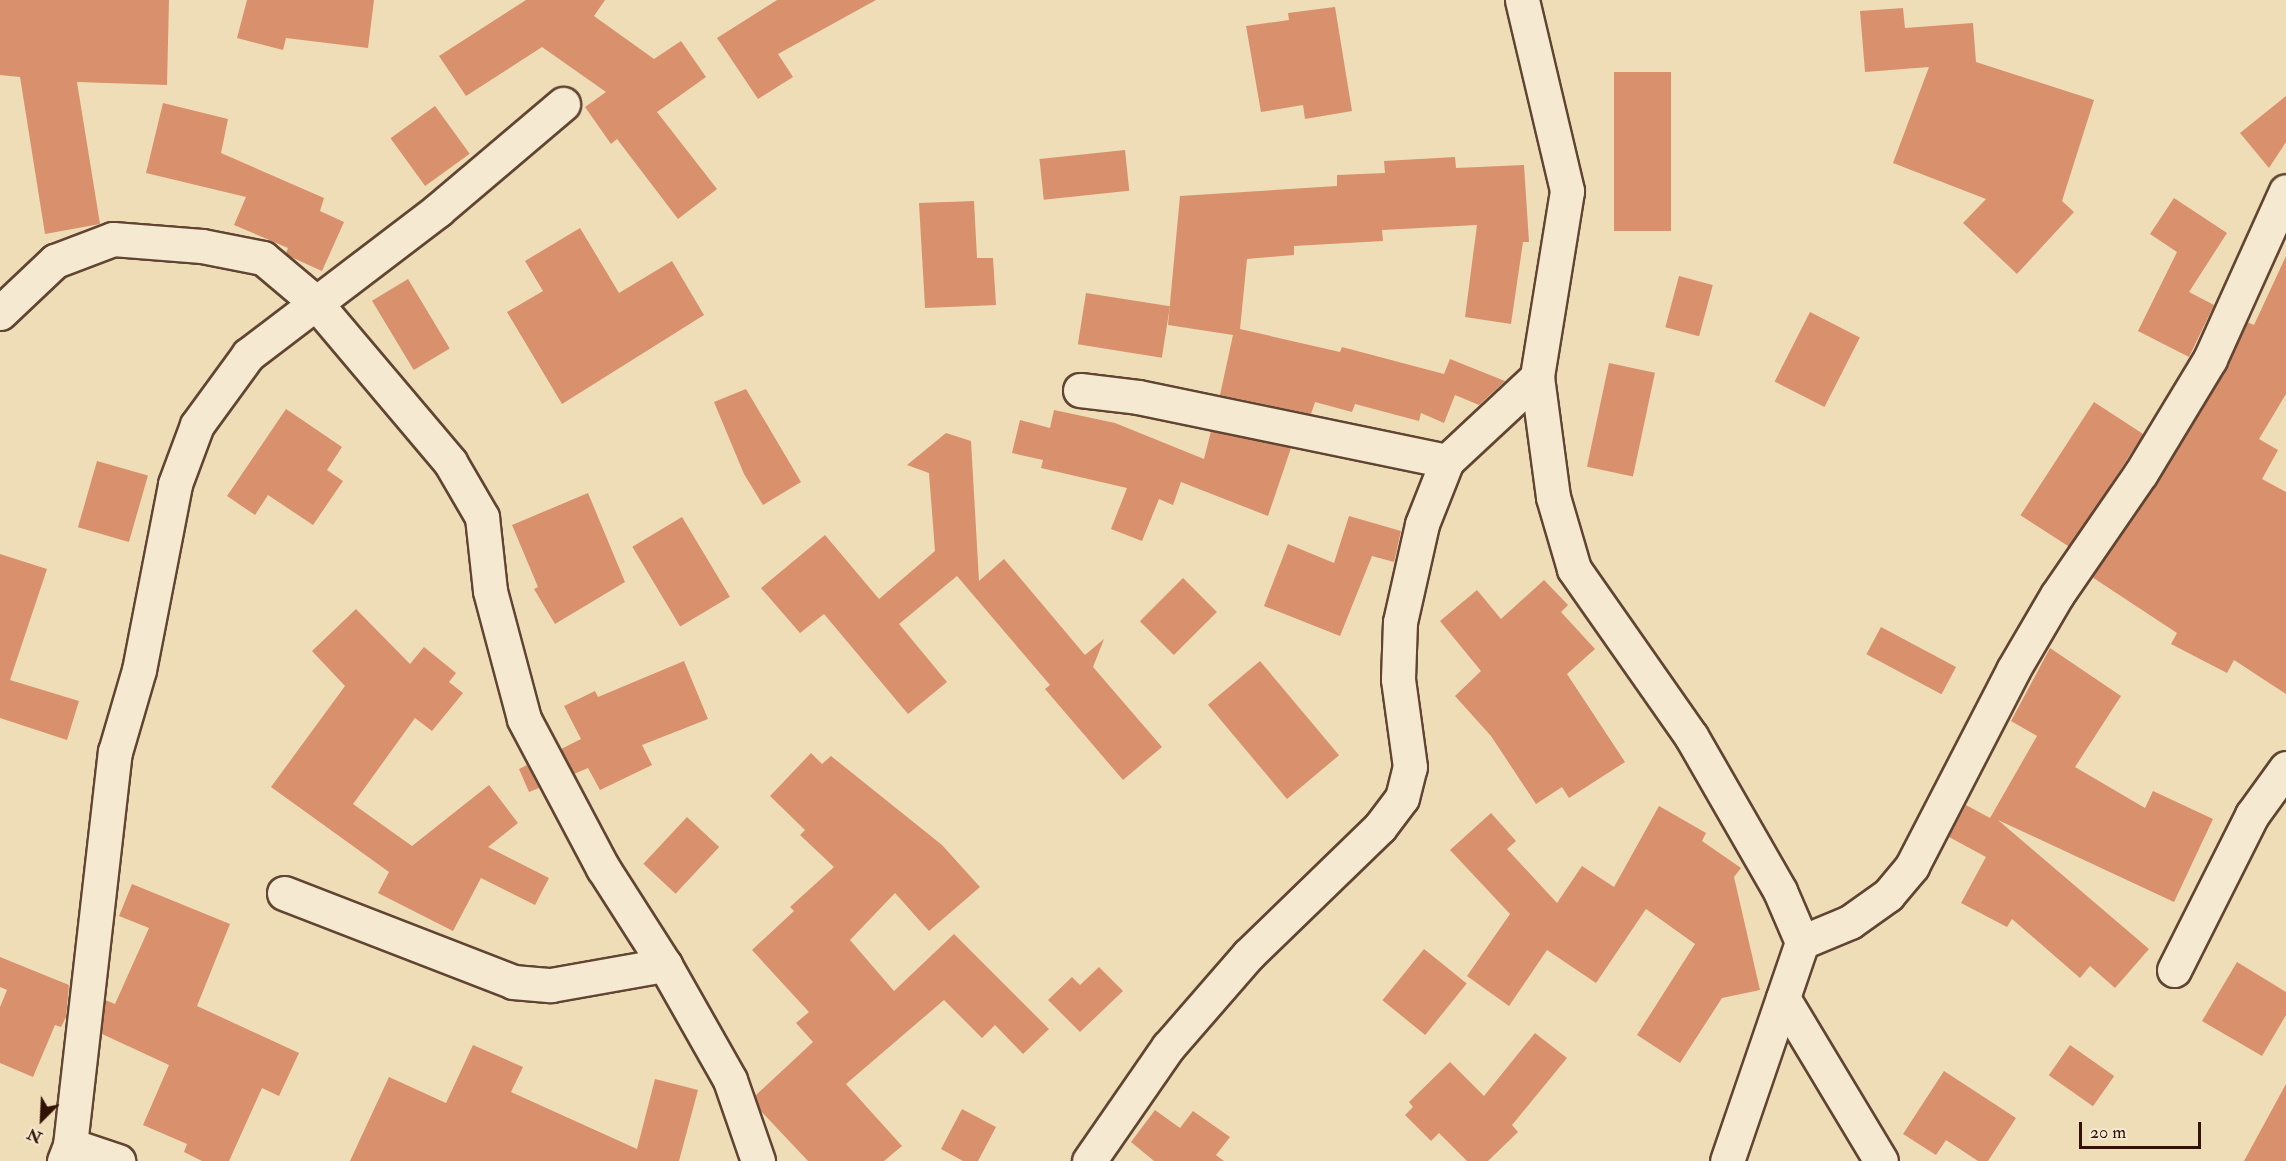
<!DOCTYPE html>
<style>
body{margin:0}
#map{position:relative;width:2286px;height:1161px;overflow:hidden;background:#efddb8;font-family:"IM FELL Double Pica",serif}
div>[style]{position:absolute}
[style*='--x']{left:calc(var(--x)*1px);top:calc(var(--y)*1px);width:calc(var(--w)*1px);rotate:calc(var(--a)*1deg)}
.building>*{inset:0;background:#d8916c;transform-origin:0 0}
.roads{filter:drop-shadow(2px 0 #614532) drop-shadow(-2px 0 #614532) drop-shadow(0 2px #614532) drop-shadow(0 -2px #614532)}
.minor>*{height:33px;margin:-16.5px;padding:0 16.5px;transform-origin:16.5px;border-radius:16.5px;background:#f5e9d1}
span{translate:-50% -50%;white-space:nowrap;text-align:center;line-height:1.15;-webkit-text-stroke:4.5px #f5e9d1;paint-order:stroke}
.north{position:absolute;left:12px;top:1089px;width:60px;height:60px;-webkit-text-stroke:4px #f5e9d1;paint-order:stroke;rotate:204deg;font-size:16px;font-weight:700;line-height:24px;text-align:center;color:#321206}
.north::after{content:'';display:block;margin:auto;width:21px;height:27px;background:#321206;clip-path:polygon(50% 0,100% 100%,50% 72%,0 100%)}
.scale{position:absolute;left:2079px;top:1122px;width:122px;height:27px;box-sizing:border-box;border:3px solid #321206;border-top:0;padding-left:8px;font-size:18px;line-height:21px;white-space:nowrap;color:#321206;-webkit-text-stroke:4px #f5e9d1;paint-order:stroke}
</style>
<div id="map">
<div class="building">
<div style="clip-path:polygon(0 0,169px 0,167px 85px,77px 82px,100px 224px,45px 234px,20px 77px,0 75px)"></div>
<div style="clip-path:polygon(247px 0,374px 0,368px 48px,286px 38px,283px 50px,237px 38px)"></div>
<div style="clip-path:polygon(526px 0,605px 0,594px 16px,654px 59px,681px 41px,706px 77px,657px 112px,717px 189px,678px 219px,617px 139px,611px 144px,585px 107px,606px 92px,542px 47px,466px 96px,439px 56px)"></div>
<div style="clip-path:polygon(777px 0,876px 0,778px 54px,793px 77px,758px 99px,717px 38px)"></div>
<div style="clip-path:polygon(1335px 7px,1352px 111px,1305px 119px,1303px 105px,1261px 112px,1246px 26px,1289px 20px,1288px 13px)"></div>
<div style="clip-path:polygon(1903px 8px,1905px 28px,1973px 23px,1976px 62px,2094px 100px,2062px 201px,2074px 212px,2017px 274px,1963px 223px,1986px 199px,1893px 163px,1929px 67px,1865px 72px,1860px 11px)"></div>
<div style="left:1614px;top:72px;width:57px;height:159px"></div>
<div style="clip-path:polygon(2286px 96px,2286px 142px,2269px 168px,2240px 133px)"></div>
<div style="clip-path:polygon(163px 103px,228px 119px,221px 153px,324px 198px,320px 211px,344px 222px,322px 271px,291px 257px,286px 253px,288px 248px,234px 225px,246px 197px,146px 173px)"></div>
<div style="left:435px;top:106px;width:59px;height:55px;rotate:54deg"></div>
<div style="left:1125px;top:150px;width:41px;height:86px;rotate:84deg"></div>
<div style="clip-path:polygon(1455px 157px,1456px 168px,1524px 165px,1529px 242px,1523px 242px,1511px 324px,1465px 317px,1477px 225px,1382px 230px,1383px 241px,1294px 246px,1294px 255px,1247px 259px,1240px 329px,1340px 352px,1342px 347px,1444px 374px,1450px 359px,1505px 381px,1479px 405px,1455px 395px,1444px 423px,1421px 413px,1419px 421px,1355px 404px,1352px 412px,1315px 402px,1311px 414px,1220px 395px,1233px 335px,1168px 325px,1180px 196px,1337px 186px,1337px 175px,1385px 173px,1384px 161px)"></div>
<div style="clip-path:polygon(2174px 198px,2227px 233px,2189px 292px,2214px 305px,2189px 357px,2138px 331px,2177px 252px,2150px 234px)"></div>
<div style="clip-path:polygon(974px 201px,977px 258px,993px 258px,996px 305px,925px 308px,919px 203px)"></div>
<div style="clip-path:polygon(580px 228px,619px 293px,672px 261px,704px 315px,562px 404px,507px 312px,543px 291px,525px 261px)"></div>
<div style="clip-path:polygon(2286px 256px,2286px 394px,2259px 439px,2278px 450px,2262px 479px,2286px 492px,2286px 694px,2234px 660px,2227px 673px,2171px 644px,2177px 633px,2092px 577px,2157px 483px,2226px 369px,2247px 322px,2254px 325px)"></div>
<div style="left:1679px;top:276px;width:35px;height:53px;rotate:15deg"></div>
<div style="left:408px;top:279px;width:81px;height:42px;rotate:59deg"></div>
<div style="left:1086px;top:293px;width:85px;height:52px;rotate:9deg"></div>
<div style="left:1810px;top:312px;width:56px;height:78px;rotate:27deg"></div>
<div style="left:1609px;top:363px;width:47px;height:106px;rotate:12deg"></div>
<div style="clip-path:polygon(746px 389px,801px 482px,763px 505px,744px 474px,714px 402px)"></div>
<div style="left:2094px;top:402px;width:59px;height:135px;rotate:33deg"></div>
<div style="clip-path:polygon(286px 409px,342px 447px,327px 470px,343px 481px,313px 525px,268px 495px,255px 515px,227px 496px)"></div>
<div style="clip-path:polygon(1054px 410px,1115px 423px,1204px 459px,1211px 431px,1291px 448px,1268px 516px,1181px 482px,1173px 505px,1159px 499px,1142px 541px,1111px 529px,1127px 488px,1041px 468px,1043px 460px,1012px 453px,1020px 420px,1050px 428px)"></div>
<div style="clip-path:polygon(946px 433px,971px 441px,979px 581px,1004px 559px,1085px 655px,1104px 639px,1093px 667px,1162px 747px,1123px 780px,1045px 689px,1050px 685px,957px 576px,899px 624px,947px 682px,908px 714px,824px 614px,800px 633px,761px 588px,825px 535px,879px 599px,935px 551px,929px 473px,907px 465px)"></div>
<div style="left:97px;top:461px;width:53px;height:69px;rotate:16deg"></div>
<div style="clip-path:polygon(588px 493px,625px 582px,555px 624px,534px 589px,538px 587px,512px 525px)"></div>
<div style="clip-path:polygon(1349px 516px,1401px 531px,1394px 562px,1372px 556px,1340px 636px,1264px 606px,1288px 544px,1334px 563px)"></div>
<div style="left:682px;top:517px;width:93px;height:58px;rotate:59deg"></div>
<div style="clip-path:polygon(0 554px,47px 569px,10px 680px,79px 701px,67px 740px,0 718px)"></div>
<div style="left:1183px;top:578px;width:48px;height:61px;rotate:45deg"></div>
<div style="clip-path:polygon(1544px 580px,1568px 605px,1561px 612px,1595px 649px,1567px 674px,1625px 762px,1569px 798px,1562px 787px,1536px 804px,1491px 736px,1455px 696px,1481px 671px,1440px 621px,1477px 590px,1501px 619px)"></div>
<div style="clip-path:polygon(356px 609px,410px 664px,424px 647px,456px 673px,449px 682px,463px 693px,432px 731px,415px 718px,353px 804px,412px 846px,489px 785px,518px 823px,488px 847px,549px 878px,535px 905px,481px 878px,453px 931px,378px 893px,389px 872px,271px 787px,345px 686px,312px 651px)"></div>
<div style="left:1881px;top:627px;width:85px;height:31px;rotate:28deg"></div>
<div style="clip-path:polygon(2050px 648px,2121px 696px,2075px 767px,2145px 808px,2153px 791px,2213px 819px,2174px 902px,1998px 820px,2149px 949px,2115px 988px,2090px 966px,2080px 978px,2012px 919px,2007px 927px,1961px 903px,1986px 857px,1949px 837px,1966px 805px,1990px 818px,2037px 736px,2011px 721px)"></div>
<div style="clip-path:polygon(684px 661px,708px 719px,642px 745px,652px 765px,600px 790px,588px 768px,574px 774px,561px 749px,581px 739px,564px 706px,595px 691px,598px 697px)"></div>
<div style="left:1260px;top:661px;width:123px;height:68px;rotate:50deg"></div>
<div style="clip-path:polygon(811px 753px,822px 764px,831px 756px,942px 845px,980px 887px,929px 931px,895px 893px,850px 940px,894px 991px,954px 934px,1049px 1029px,1023px 1054px,995px 1025px,982px 1038px,944px 1000px,846px 1084px,902px 1146px,884px 1161px,808px 1161px,760px 1110px,755px 1096px,813px 1042px,796px 1023px,809px 1012px,752px 950px,794px 911px,790px 907px,834px 867px,800px 835px,805px 830px,770px 796px)"></div>
<div style="clip-path:polygon(527px 765px,539px 788px,529px 792px,519px 769px)"></div>
<div style="clip-path:polygon(1659px 806px,1706px 833px,1702px 841px,1741px 868px,1734px 877px,1760px 990px,1722px 998px,1680px 1063px,1637px 1035px,1695px 944px,1646px 909px,1596px 983px,1547px 950px,1509px 1006px,1467px 976px,1510px 914px,1450px 850px,1491px 813px,1516px 841px,1507px 849px,1557px 903px,1582px 866px,1614px 887px)"></div>
<div style="left:687px;top:817px;width:44px;height:64px;rotate:43deg"></div>
<div style="clip-path:polygon(132px 884px,230px 924px,197px 1006px,299px 1053px,279px 1096px,262px 1088px,229px 1161px,202px 1161px,184px 1152px,187px 1144px,143px 1125px,169px 1065px,102px 1034px,105px 1000px,115px 1004px,149px 928px,119px 916px)"></div>
<div style="left:1424px;top:949px;width:55px;height:66px;rotate:39deg"></div>
<div style="clip-path:polygon(0 957px,69px 985px,66px 1017px,61px 1027px,55px 1025px,33px 1077px,0 1063px,0 1007px,7px 990px,0 987px)"></div>
<div style="clip-path:polygon(2237px 962px,2286px 992px,2286px 1015px,2262px 1056px,2202px 1021px)"></div>
<div style="clip-path:polygon(1099px 967px,1123px 991px,1080px 1032px,1048px 1000px,1072px 977px,1080px 985px)"></div>
<div style="clip-path:polygon(1535px 1033px,1567px 1058px,1512px 1125px,1518px 1132px,1488px 1161px,1467px 1161px,1439px 1133px,1431px 1141px,1405px 1115px,1413px 1107px,1409px 1102px,1450px 1062px,1484px 1096px)"></div>
<div style="clip-path:polygon(473px 1045px,523px 1067px,511px 1092px,637px 1149px,655px 1079px,698px 1090px,679px 1161px,350px 1161px,389px 1077px,446px 1103px)"></div>
<div style="left:2070px;top:1045px;width:54px;height:37px;rotate:35deg"></div>
<div style="clip-path:polygon(1944px 1071px,2016px 1118px,1988px 1161px,1978px 1161px,1946px 1140px,1936px 1155px,1903px 1134px)"></div>
<div style="clip-path:polygon(2286px 1084px,2286px 1161px,2244px 1161px)"></div>
<div style="clip-path:polygon(962px 1109px,996px 1127px,978px 1161px,963px 1161px,941px 1149px)"></div>
<div style="clip-path:polygon(1155px 1110px,1180px 1128px,1193px 1111px,1230px 1137px,1216px 1155px,1224px 1161px,1154px 1161px,1131px 1142px)"></div>
</div>
<div class="roads">
<div class="minor">
<div style="--x:1522;--y:0;--w:196;--a:76.7"></div>
<div style="--x:1567;--y:191;--w:188;--a:99.2"></div>
<div style="--x:1537;--y:377;--w:121;--a:82.4"></div>
<div style="--x:1553;--y:497;--w:75;--a:73.7"></div>
<div style="--x:1574;--y:569;--w:204;--a:55"></div>
<div style="--x:1691;--y:736;--w:179;--a:60.1"></div>
<div style="--x:1780;--y:891;--w:56;--a:66.7"></div>
<div style="--x:1802;--y:942;--w:231;--a:108.9"></div>
<div style="--x:0;--y:313;--w:76;--a:-43.4"></div>
<div style="--x:55;--y:261;--w:62;--a:-20.8"></div>
<div style="--x:113;--y:239;--w:89;--a:4.5"></div>
<div style="--x:202;--y:246;--w:62;--a:11.1"></div>
<div style="--x:263;--y:258;--w:67;--a:40.1"></div>
<div style="--x:314;--y:301;--w:211;--a:49.8"></div>
<div style="--x:450;--y:462;--w:64;--a:59.8"></div>
<div style="--x:482;--y:517;--w:74;--a:83.8"></div>
<div style="--x:490;--y:591;--w:132;--a:75.1"></div>
<div style="--x:524;--y:719;--w:169;--a:62.1"></div>
<div style="--x:603;--y:868;--w:115;--a:57.4"></div>
<div style="--x:665;--y:965;--w:132;--a:60.5"></div>
<div style="--x:730;--y:1080;--w:86;--a:70.9"></div>
<div style="--x:1080;--y:390;--w:58;--a:6.9"></div>
<div style="--x:1138;--y:397;--w:316;--a:11.7"></div>
<div style="--x:284;--y:893;--w:246;--a:21.2"></div>
<div style="--x:513;--y:982;--w:38;--a:5"></div>
<div style="--x:551;--y:985;--w:116;--a:-10"></div>
<div style="--x:1802;--y:942;--w:52;--a:-22.6"></div>
<div style="--x:1850;--y:922;--w:47;--a:-35.4"></div>
<div style="--x:1888;--y:895;--w:38;--a:-50"></div>
<div style="--x:1912;--y:866;--w:220;--a:-62.7"></div>
<div style="--x:2013;--y:670;--w:87;--a:-59.6"></div>
<div style="--x:2057;--y:595;--w:148;--a:-55.5"></div>
<div style="--x:2141;--y:473;--w:133;--a:-58.8"></div>
<div style="--x:2210;--y:359;--w:184;--a:-65.7"></div>
<div style="--x:2174;--y:970;--w:174;--a:-63.3"></div>
<div style="--x:2252;--y:815;--w:58;--a:-54.1"></div>
<div style="--x:1783;--y:998;--w:190;--a:59"></div>
<div style="--x:70;--y:1145;--w:51;--a:18.4"></div>
<div style="--x:64;--y:1161;--w:17;--a:-69"></div>
<div style="--x:70;--y:1145;--w:396;--a:-83.5"></div>
<div style="--x:115;--y:752;--w:85;--a:-73.7"></div>
<div style="--x:139;--y:670;--w:189;--a:-79"></div>
<div style="--x:175;--y:484;--w:63;--a:-69.6"></div>
<div style="--x:197;--y:425;--w:87;--a:-53.9"></div>
<div style="--x:248;--y:355;--w:239;--a:-37.3"></div>
<div style="--x:438;--y:210;--w:164;--a:-40.3"></div>
<div style="--x:1089;--y:1161;--w:139;--a:-55.3"></div>
<div style="--x:1168;--y:1047;--w:122;--a:-49"></div>
<div style="--x:1248;--y:955;--w:184;--a:-44.1"></div>
<div style="--x:1380;--y:827;--w:36;--a:-53"></div>
<div style="--x:1402;--y:798;--w:32;--a:-76"></div>
<div style="--x:1410;--y:767;--w:89;--a:-97.8"></div>
<div style="--x:1398;--y:679;--w:57;--a:-88"></div>
<div style="--x:1400;--y:622;--w:100;--a:-77.3"></div>
<div style="--x:1422;--y:524;--w:68;--a:-68.4"></div>
<div style="--x:1447;--y:461;--w:123;--a:-43"></div>
</div>
</div>
<div class="north">N</div>
<div class="scale">20 m</div>
</div>
